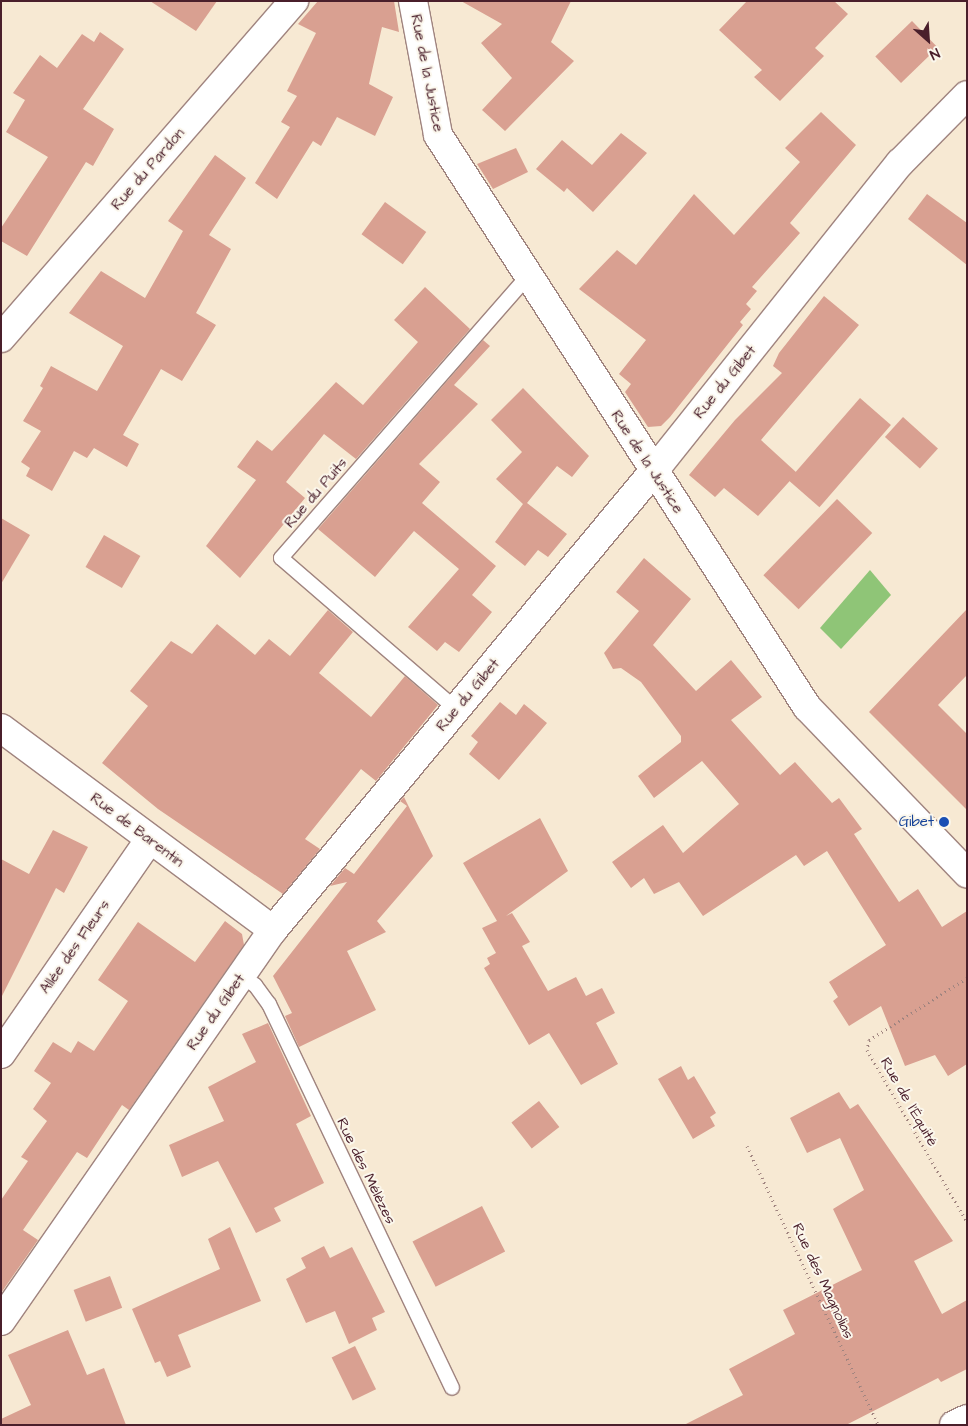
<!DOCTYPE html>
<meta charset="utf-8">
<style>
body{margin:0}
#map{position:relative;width:968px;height:1426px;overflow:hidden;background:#f7e9d3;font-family:"Architects Daughter",sans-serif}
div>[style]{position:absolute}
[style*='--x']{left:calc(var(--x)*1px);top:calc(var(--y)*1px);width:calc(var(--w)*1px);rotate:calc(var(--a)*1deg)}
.green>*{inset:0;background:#8fc577}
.building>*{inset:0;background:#d9a091;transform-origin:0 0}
.path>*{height:3px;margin-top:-1.5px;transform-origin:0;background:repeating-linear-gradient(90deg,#a0847f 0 1px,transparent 0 5px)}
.roads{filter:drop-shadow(1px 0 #a0847f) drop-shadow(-1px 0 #a0847f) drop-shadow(0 1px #a0847f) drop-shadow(0 -1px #a0847f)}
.lane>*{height:14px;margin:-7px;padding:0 7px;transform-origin:7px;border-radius:7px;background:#fff}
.street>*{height:28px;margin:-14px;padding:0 14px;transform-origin:14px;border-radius:14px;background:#fff}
.dots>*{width:14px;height:14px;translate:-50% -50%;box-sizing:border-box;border:2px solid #fbf7ec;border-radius:50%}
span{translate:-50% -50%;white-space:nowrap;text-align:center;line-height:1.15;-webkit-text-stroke:4px #fbf7ec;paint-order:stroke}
.street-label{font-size:15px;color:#4a1f2b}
.transit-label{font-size:15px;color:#164399}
.right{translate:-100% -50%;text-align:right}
.frame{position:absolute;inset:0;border:2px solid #4a1f2b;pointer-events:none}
.north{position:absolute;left:903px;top:15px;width:50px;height:50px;-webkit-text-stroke:4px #fbf7ec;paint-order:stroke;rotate:154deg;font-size:14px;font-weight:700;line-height:20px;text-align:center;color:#4a1f2b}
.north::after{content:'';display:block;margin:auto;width:18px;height:22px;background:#4a1f2b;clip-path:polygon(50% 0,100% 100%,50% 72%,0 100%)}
</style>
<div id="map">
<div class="green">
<div style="clip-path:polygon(870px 570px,891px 595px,841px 649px,820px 628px)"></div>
</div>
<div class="building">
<div style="clip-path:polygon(150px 1px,217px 1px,196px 31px)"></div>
<div style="clip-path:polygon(318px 1px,394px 1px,399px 32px,382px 27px,369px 84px,393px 97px,375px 136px,337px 117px,321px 146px,313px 141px,277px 199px,255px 183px,290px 127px,281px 122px,297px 96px,287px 91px,316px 33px,298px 24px)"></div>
<div style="clip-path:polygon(461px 1px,571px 1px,551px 42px,574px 61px,505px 131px,482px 110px,512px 78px,481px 43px,502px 24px)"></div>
<div style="clip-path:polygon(747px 1px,834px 1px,848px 14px,815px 48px,824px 56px,780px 101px,754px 77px,762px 70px,719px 30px)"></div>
<div style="left:912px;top:21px;width:37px;height:51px;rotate:46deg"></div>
<div style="clip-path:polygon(100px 32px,124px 49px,83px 109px,114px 129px,93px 166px,86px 162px,27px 256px,1px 241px,1px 228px,48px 157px,6px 132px,25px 100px,13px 93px,40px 55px,57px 68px,82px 34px,94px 42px)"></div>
<div style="clip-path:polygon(821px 112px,856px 145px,790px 223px,800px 233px,752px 287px,757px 291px,746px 304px,751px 309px,740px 322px,743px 325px,670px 417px,661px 426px,648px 427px,625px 392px,631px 384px,619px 374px,646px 340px,579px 289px,617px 250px,636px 265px,694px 194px,734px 235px,800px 162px,785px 148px)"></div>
<div style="clip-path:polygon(621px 133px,647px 153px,593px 212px,567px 188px,564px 192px,536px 169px,562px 140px,592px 165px)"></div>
<div style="clip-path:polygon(516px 148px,528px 172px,493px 189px,477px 164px)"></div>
<div style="clip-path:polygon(215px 155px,246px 178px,209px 235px,231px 249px,196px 313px,216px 325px,182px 381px,161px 369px,123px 435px,139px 444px,127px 467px,94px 448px,87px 458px,74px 451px,52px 491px,26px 476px,30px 468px,21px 462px,41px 431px,23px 421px,43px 388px,40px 386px,51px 366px,97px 391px,123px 346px,69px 313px,101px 271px,145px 298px,183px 231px,168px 221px)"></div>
<div style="clip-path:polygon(927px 194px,967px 223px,967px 265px,908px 219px)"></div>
<div style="left:385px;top:202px;width:51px;height:40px;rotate:36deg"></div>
<div style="clip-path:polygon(425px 287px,470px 329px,356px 459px,324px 434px,286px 482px,305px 498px,240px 578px,206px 546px,256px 480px,237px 467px,257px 440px,272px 451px,336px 382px,363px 405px,418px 342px,394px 320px)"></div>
<div style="clip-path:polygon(824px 296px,859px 325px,761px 440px,797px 473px,758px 516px,724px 488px,715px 497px,689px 475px,735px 420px,782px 373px,773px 366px,779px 353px)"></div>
<div style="clip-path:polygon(483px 340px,490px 346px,454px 385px,478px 404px,419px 464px,440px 482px,422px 503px,496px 566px,472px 595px,492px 612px,459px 652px,445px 642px,437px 651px,408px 627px,459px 569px,414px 531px,375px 577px,318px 529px)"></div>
<div style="clip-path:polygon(523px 388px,589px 456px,572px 477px,557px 466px,527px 503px,567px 534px,548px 557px,538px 550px,525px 566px,495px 542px,523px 504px,496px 479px,522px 452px,491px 420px)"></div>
<div style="left:860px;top:398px;width:41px;height:109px;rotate:41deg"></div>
<div style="left:903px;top:417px;width:47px;height:27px;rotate:42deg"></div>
<div style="left:837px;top:499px;width:49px;height:106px;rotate:44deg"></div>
<div style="clip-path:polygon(1px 518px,30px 535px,1px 584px)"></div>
<div style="left:104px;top:535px;width:42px;height:37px;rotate:30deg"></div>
<div style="clip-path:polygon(644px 558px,691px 599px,653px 645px,696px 691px,731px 660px,762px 697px,731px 720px,780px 775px,795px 762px,832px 803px,839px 798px,862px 829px,854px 834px,899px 902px,918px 889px,942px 927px,967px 911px,967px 1064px,948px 1076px,935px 1055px,905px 1066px,881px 1006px,849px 1026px,833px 1001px,838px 997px,829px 982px,886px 945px,827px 851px,804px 866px,796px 855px,703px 916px,679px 882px,654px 894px,644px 878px,631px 888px,612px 862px,663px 825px,683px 853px,739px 804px,702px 761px,654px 798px,638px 776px,681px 742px,681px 736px,641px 682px,621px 668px,613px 669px,604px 653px,639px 611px,616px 592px)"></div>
<div style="clip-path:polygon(967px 609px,967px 675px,938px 705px,967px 734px,967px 810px,869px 712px)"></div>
<div style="clip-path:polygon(328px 610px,353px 632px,319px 673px,371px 717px,405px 676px,438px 705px,376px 781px,361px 769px,305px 839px,320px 849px,283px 894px,158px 809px,102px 763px,148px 706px,130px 691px,171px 641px,192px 654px,217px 624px,255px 655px,269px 639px,290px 656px)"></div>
<div style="clip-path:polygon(500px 702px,516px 715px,524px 704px,547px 723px,499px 780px,469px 754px,478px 742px,471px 736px)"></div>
<div style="clip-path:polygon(404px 797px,433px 856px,377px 921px,386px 932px,347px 951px,376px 1010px,299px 1047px,285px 1016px,292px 1013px,273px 976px,347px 882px,330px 886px,345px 868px,354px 874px,407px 806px,400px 801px)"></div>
<div style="clip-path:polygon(540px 818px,568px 871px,506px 916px,512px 913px,530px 942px,522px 946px,548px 991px,576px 977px,586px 996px,602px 988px,615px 1013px,596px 1023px,618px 1064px,581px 1085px,549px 1033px,529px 1045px,484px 968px,490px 964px,487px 958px,496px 953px,482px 928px,497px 921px,463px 863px)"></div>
<div style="clip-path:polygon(53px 830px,88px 847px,64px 893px,56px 888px,1px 998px,1px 859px,29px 874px)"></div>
<div style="clip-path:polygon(225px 921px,242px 934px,244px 945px,129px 1110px,122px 1105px,87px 1158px,77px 1152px,23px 1230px,38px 1240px,1px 1293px,1px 1200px,28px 1161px,21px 1157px,47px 1121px,33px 1109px,51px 1083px,34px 1071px,53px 1042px,71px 1053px,78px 1041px,94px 1051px,128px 1001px,98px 980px,138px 922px,195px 962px)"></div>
<div style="clip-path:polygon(268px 1023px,311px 1116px,296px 1124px,324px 1183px,274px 1208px,281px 1221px,256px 1233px,218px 1161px,182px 1177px,169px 1145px,224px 1121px,208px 1087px,256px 1062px,242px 1034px)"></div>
<div style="clip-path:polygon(681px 1066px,688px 1080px,694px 1076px,716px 1113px,710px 1117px,715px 1126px,693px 1139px,658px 1079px)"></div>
<div style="clip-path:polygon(839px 1092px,850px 1109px,858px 1104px,953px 1241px,914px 1261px,942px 1314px,967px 1300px,967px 1369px,941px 1382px,938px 1378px,846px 1425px,684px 1425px,743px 1395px,729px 1369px,795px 1334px,783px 1310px,862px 1270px,833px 1209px,864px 1190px,840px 1138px,807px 1153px,790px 1118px)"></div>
<div style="left:539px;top:1101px;width:33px;height:35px;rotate:52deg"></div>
<div style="left:482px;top:1206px;width:51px;height:78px;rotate:63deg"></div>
<div style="clip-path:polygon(230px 1227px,261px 1301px,178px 1335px,191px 1367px,167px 1377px,160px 1361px,155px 1363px,132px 1309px,220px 1269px,208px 1239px)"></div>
<div style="clip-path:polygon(324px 1246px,330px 1258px,352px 1247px,385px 1312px,372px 1318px,377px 1330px,349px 1344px,335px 1311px,306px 1323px,286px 1279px,306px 1268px,301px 1258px)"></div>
<div style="left:110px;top:1276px;width:34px;height:39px;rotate:69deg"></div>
<div style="clip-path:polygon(68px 1330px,87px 1375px,104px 1368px,126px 1425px,1px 1425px,1px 1419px,31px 1405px,8px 1355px)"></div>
<div style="left:355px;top:1346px;width:48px;height:26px;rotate:64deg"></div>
</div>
<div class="path">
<div style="--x:967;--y:978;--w:116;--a:147.7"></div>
<div style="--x:869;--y:1040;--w:10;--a:101"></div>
<div style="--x:867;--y:1050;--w:199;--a:59.8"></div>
<div style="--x:747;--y:1146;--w:308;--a:64.8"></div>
</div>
<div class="roads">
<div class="lane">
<div style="--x:456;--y:709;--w:231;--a:-139.2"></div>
<div style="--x:281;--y:558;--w:375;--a:-48.8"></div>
<div style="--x:241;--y:976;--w:17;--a:33"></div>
<div style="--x:255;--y:985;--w:24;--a:54"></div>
<div style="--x:269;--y:1004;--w:425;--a:64.5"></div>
</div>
<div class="street">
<div style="--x:413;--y:1;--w:136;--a:79.4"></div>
<div style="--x:438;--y:135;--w:681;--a:57.17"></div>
<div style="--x:807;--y:707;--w:231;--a:46.1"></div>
<div style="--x:1;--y:338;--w:447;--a:-49"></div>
<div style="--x:1;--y:728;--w:339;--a:36.6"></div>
<div style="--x:1;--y:1054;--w:260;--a:-55.3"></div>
<div style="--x:1;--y:1321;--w:476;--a:-55.2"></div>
<div style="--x:273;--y:930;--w:595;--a:-50.32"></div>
<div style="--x:653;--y:472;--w:396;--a:-51.4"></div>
<div style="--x:900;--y:163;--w:95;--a:-45.4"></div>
<div style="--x:954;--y:1425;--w:14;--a:-25"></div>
</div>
</div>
<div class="dots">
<div style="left:944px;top:822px;background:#1a4fb4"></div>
</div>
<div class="street-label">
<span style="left:427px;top:73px;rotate:79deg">Rue de la Justice</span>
<span style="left:148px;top:169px;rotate:-49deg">Rue du Pardon</span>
<span style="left:725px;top:382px;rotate:-51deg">Rue du Gibet</span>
<span style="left:647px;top:462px;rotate:57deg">Rue de la Justice</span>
<span style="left:316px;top:493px;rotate:-49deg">Rue du Puits</span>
<span style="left:468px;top:695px;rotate:-50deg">Rue du Gibet</span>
<span style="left:137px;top:830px;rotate:37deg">Rue de Barentin</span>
<span style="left:75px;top:947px;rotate:-55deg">Allée des Fleurs</span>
<span style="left:216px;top:1012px;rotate:-55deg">Rue du Gibet</span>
<span style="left:909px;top:1102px;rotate:60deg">Rue de l'Équité</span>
<span style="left:366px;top:1171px;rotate:64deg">Rue des Mélèzes</span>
<span style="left:823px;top:1281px;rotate:65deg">Rue des Magnolias</span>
</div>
<div class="transit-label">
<span class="right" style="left:934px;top:822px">Gibet</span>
</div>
<div class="frame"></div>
<div class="north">N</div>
</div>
